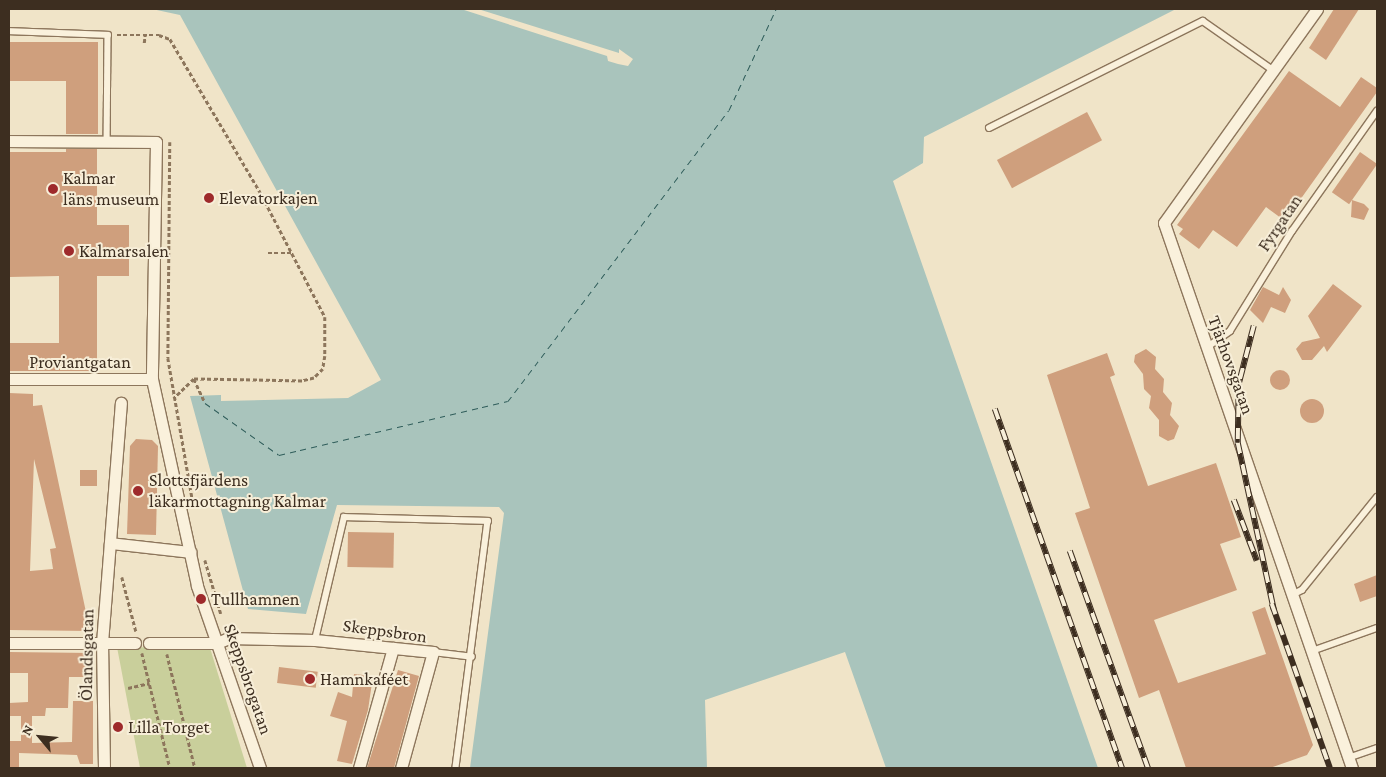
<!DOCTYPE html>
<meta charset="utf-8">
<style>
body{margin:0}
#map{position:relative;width:1386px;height:777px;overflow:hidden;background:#f0e4c8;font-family:"Crimson Pro",serif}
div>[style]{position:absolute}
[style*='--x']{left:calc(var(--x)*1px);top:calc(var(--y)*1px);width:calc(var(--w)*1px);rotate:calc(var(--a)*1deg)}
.green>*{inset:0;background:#c9cf9b}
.water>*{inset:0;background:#a9c4bc}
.pier>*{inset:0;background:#f0e4c8}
.ferry>*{height:1px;margin-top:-0.5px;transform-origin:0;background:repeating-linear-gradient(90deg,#2f5d5a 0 6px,transparent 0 11px)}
.building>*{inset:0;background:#cf9f7d;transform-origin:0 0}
.round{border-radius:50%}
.path>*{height:2.5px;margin-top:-1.25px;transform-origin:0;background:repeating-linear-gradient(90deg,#8d765c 0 4px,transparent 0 6.5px)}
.roads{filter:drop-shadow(1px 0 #8d765c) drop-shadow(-1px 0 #8d765c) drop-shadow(0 1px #8d765c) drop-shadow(0 -1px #8d765c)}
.service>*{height:5.5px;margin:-2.75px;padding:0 2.75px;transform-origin:2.75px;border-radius:2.75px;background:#faf1dc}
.minor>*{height:11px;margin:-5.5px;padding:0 5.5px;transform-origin:5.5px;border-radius:5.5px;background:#faf1dc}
.rail>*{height:5.5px;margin-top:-2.75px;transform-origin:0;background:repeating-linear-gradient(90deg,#f7eed8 0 11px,#3d2e20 0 22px);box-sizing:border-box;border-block:1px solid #3d2e20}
.dots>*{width:14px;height:14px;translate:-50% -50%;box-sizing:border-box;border:2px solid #f7eed8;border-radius:50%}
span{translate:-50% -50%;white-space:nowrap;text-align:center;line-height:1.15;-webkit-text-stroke:4px #f7eed8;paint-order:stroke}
.poi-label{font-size:18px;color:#3d2e20}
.left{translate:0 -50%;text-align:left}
.street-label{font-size:18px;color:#3d2e20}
.frame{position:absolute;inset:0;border:10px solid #3d2e20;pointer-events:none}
.north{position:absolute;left:15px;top:712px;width:50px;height:50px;-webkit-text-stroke:4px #f7eed8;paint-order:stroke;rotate:298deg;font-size:14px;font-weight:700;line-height:20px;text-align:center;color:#3d2e20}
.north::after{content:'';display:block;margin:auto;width:18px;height:22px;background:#3d2e20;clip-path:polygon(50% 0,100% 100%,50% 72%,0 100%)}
</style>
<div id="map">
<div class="green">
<div style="clip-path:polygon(117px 647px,210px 648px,247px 768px,140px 768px)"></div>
</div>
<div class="water">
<div style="clip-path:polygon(152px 9px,1176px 9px,924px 137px,923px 163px,893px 181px,1098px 768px,886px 768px,845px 652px,705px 700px,707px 768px,470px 768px,504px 513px,499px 507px,337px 505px,306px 614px,248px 609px,190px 396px,221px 395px,221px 401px,348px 398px,381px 380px,180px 15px)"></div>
</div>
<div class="pier">
<div style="clip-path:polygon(461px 9px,478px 9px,619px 53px,619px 49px,633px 59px,628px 66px,618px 64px,608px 61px,607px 56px)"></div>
</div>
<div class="ferry">
<div style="--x:205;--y:403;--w:90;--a:35.1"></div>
<div style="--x:279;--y:455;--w:235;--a:-13.3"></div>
<div style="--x:508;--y:401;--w:365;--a:-52.8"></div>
<div style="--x:729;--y:110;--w:111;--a:-65"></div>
</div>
<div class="building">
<div style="clip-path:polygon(1334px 9px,1359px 9px,1326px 60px,1309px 48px)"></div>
<div style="clip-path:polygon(9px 42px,98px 42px,98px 134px,66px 134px,66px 81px,9px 81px)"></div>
<div style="clip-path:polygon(1289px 71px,1340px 107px,1361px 77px,1377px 88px,1377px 92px,1285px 221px,1266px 207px,1237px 247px,1213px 230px,1199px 249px,1179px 234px,1183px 229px,1177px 225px)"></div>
<div style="left:1087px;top:112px;width:32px;height:102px;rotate:62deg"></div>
<div style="clip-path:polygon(66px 149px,97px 149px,97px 225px,129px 225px,129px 276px,97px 276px,97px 371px,9px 371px,9px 343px,59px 343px,59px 276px,9px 277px,9px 152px,66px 152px)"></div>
<div style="left:1360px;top:152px;width:21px;height:49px;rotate:35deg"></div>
<div style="clip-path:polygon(1352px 200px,1364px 204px,1369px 209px,1364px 220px,1351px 217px)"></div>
<div style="clip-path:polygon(1333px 284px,1362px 306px,1327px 352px,1324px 346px,1312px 360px,1302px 360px,1296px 349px,1302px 342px,1320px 338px,1308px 316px)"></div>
<div style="clip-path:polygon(1263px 287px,1279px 295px,1283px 287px,1291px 300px,1285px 313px,1271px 307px,1263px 323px,1250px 310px)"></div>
<div style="clip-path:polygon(1146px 349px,1156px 357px,1155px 369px,1164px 379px,1163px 392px,1172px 403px,1170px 415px,1179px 426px,1174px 439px,1168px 441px,1159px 436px,1159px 420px,1149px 408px,1151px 396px,1144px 389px,1143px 374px,1134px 362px,1135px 355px)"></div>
<div style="clip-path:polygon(1107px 353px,1115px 375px,1110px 377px,1148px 486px,1216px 463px,1241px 537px,1220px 544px,1237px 590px,1154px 620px,1178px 683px,1266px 654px,1252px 612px,1265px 607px,1313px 745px,1307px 755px,1270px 768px,1186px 768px,1159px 690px,1139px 698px,1075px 513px,1090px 508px,1047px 375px)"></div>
<div class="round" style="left:1270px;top:370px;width:20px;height:20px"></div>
<div style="clip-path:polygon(evenodd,9px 393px,33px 394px,33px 406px,42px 405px,90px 631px,9px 630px,9px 393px,34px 459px,56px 548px,50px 549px,53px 569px,30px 571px,34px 459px)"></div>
<div class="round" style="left:1300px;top:399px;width:24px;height:24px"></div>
<div style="clip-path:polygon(136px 439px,152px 440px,158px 446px,156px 535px,127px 534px,130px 446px)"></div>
<div style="left:80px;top:470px;width:17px;height:16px"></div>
<div style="left:348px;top:532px;width:46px;height:35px;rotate:1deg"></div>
<div style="clip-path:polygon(1377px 575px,1377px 596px,1360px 602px,1354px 584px)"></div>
<div style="clip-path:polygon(9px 652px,92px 653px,93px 677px,69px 677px,68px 708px,46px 708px,45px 716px,32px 716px,32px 743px,72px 742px,73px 701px,93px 701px,93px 764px,80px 764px,77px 755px,19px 753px,19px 768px,9px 768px,9px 741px,21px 741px,21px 716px,9px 716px,9px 703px,28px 702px,28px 673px,9px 673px)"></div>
<div style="left:279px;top:667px;width:39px;height:16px;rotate:7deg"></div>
<div style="clip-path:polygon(398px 670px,419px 676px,394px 768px,367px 768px)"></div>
<div style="clip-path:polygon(354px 674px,373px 676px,368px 710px,352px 764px,337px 761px,347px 721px,330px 716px,338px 692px,352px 697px)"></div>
</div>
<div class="path">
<div style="--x:117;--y:35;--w:42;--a:0"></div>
<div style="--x:159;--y:35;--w:12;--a:20"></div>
<div style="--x:170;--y:39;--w:175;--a:59.5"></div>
<div style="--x:259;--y:190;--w:143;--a:62.5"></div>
<div style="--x:325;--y:317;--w:39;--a:90"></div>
<div style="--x:325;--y:356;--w:13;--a:99"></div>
<div style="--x:323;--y:369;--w:13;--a:135"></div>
<div style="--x:314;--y:378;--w:12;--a:166"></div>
<div style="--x:302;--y:381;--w:108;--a:-178.9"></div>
<div style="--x:194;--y:379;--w:28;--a:136"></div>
<div style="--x:144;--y:43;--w:8;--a:-83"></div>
<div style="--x:170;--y:142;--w:216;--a:90.5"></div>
<div style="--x:168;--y:358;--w:147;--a:80.2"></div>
<div style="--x:268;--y:253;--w:23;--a:0"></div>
<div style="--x:194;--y:379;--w:26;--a:65"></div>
<div style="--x:205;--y:560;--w:56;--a:73.5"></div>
<div style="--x:122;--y:577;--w:56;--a:75.5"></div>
<div style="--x:142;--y:653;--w:118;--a:76.3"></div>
<div style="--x:167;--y:654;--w:117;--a:76.2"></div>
<div style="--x:128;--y:688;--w:22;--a:-13"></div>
</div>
<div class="roads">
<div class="service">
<div style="--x:9;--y:31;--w:99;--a:2.3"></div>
<div style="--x:108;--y:35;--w:107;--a:90.5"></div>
<div style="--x:989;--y:128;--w:239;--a:-26.6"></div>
<div style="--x:1203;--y:21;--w:85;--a:35"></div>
<div style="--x:1206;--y:348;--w:29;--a:-35"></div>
<div style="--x:1230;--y:331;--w:118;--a:-58.2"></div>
<div style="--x:1292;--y:231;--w:147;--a:-54.7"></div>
<div style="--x:1292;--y:595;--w:11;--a:-27"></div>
<div style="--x:1302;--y:590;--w:119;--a:-51.1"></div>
<div style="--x:315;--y:640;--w:126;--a:-76.7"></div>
<div style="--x:344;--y:517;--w:144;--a:1.6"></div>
<div style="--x:488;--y:521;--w:249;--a:97.4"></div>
<div style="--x:1312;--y:651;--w:69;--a:-19.5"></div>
<div style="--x:433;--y:652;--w:39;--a:7"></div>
<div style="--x:1348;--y:758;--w:31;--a:-19"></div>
</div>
<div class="minor">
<div style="--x:1317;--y:9;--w:263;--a:125.6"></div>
<div style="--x:1164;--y:223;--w:577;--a:70.97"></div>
<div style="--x:9;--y:141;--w:147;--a:0.4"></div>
<div style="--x:156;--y:142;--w:237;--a:91"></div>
<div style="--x:152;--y:379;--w:212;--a:77.7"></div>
<div style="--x:197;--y:586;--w:193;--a:70.9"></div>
<div style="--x:9;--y:379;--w:143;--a:0"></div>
<div style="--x:110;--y:543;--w:81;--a:6.4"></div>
<div style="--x:9;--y:643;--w:126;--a:0"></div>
<div style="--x:149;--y:643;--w:68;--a:0"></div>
<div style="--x:217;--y:643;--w:13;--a:-23"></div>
<div style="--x:229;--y:638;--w:86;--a:1.3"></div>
<div style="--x:315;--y:640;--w:119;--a:5.8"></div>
<div style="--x:433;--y:652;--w:120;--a:105.4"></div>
<div style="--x:104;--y:768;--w:125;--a:-90.9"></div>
<div style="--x:102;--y:643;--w:241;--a:-85.5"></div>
<div style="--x:359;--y:768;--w:125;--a:-74.2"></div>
</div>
</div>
<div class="rail">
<div style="--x:1254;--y:326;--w:60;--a:104.5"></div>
<div style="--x:1239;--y:384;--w:59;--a:91"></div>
<div style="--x:1238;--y:443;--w:171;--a:77.8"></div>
<div style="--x:995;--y:409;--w:381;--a:70.5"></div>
<div style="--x:1234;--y:500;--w:65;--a:69.3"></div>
<div style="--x:1070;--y:551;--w:231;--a:70.2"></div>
<div style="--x:1272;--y:604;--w:174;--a:70.5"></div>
</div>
<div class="dots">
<div style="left:53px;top:189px;background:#9e2a2b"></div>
<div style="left:209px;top:198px;background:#9e2a2b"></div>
<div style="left:69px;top:251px;background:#9e2a2b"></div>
<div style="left:138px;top:491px;background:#9e2a2b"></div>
<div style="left:201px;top:599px;background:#9e2a2b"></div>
<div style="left:310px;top:679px;background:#9e2a2b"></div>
<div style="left:118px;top:727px;background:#9e2a2b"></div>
</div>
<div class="poi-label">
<span class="left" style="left:63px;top:189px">Kalmar<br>läns museum</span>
<span class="left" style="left:219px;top:198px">Elevatorkajen</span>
<span class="left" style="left:79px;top:251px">Kalmarsalen</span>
<span class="left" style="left:149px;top:491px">Slottsfjärdens<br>läkarmottagning Kalmar</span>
<span class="left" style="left:211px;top:599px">Tullhamnen</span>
<span class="left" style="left:320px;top:679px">Hamnkaféet</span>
<span class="left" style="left:128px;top:727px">Lilla Torget</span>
</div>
<div class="street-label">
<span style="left:1280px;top:223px;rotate:-56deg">Fyrgatan</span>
<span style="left:80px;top:362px">Proviantgatan</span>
<span style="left:1231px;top:365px;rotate:70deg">Tjärhovsgatan</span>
<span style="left:385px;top:631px;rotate:8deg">Skeppsbron</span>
<span style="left:87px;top:655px;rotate:-89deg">Ölandsgatan</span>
<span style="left:248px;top:679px;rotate:71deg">Skeppsbrogatan</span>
</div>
<div class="frame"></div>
<div class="north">N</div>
</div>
